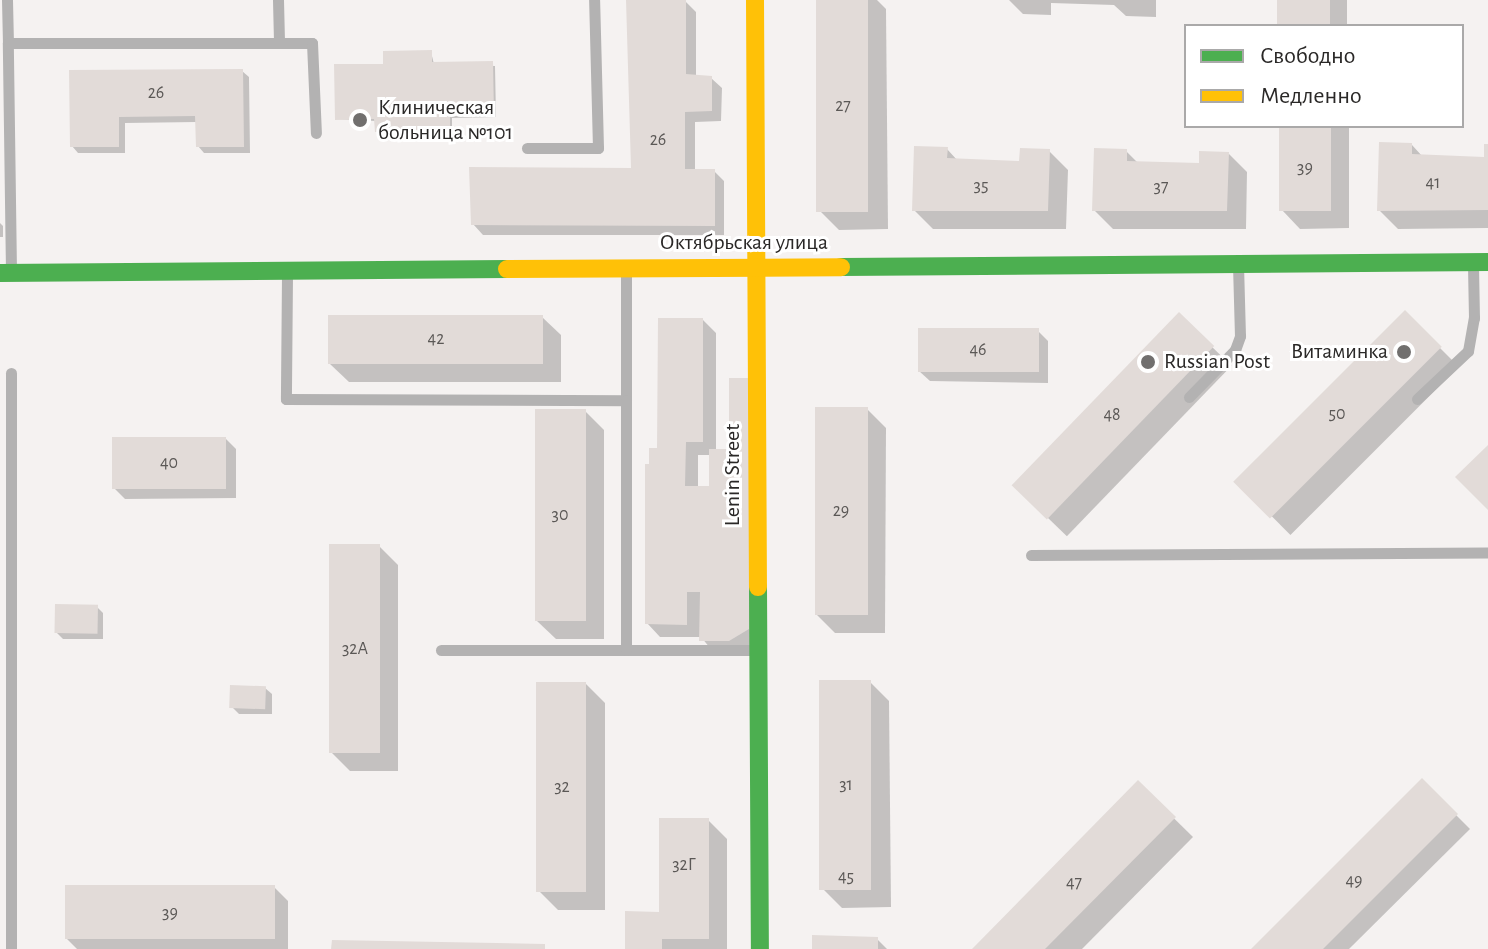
<!DOCTYPE html>
<meta charset="utf-8">
<style>
body{margin:0}
#map{position:relative;width:1488px;height:949px;overflow:hidden;background:#f5f2f1;font-family:"Alegreya Sans",sans-serif}
div>[style]{position:absolute}
[style*='--x']{left:calc(var(--x)*1px);top:calc(var(--y)*1px);width:calc(var(--w)*1px);rotate:calc(var(--a)*1deg)}
.shadow>*{inset:0;background:#0003;transform-origin:0 0}
.building>*{inset:0;background:#e2dbd8;transform-origin:0 0}
.lane>*{height:11px;margin:-5.5px;padding:0 5.5px;transform-origin:5.5px;border-radius:5.5px;background:#b3b2b2}
.fast>*{height:18px;margin:-9px;padding:0 9px;transform-origin:9px;border-radius:9px;background:#4caf50}
.slow>*{height:18px;margin:-9px;padding:0 9px;transform-origin:9px;border-radius:9px;background:#ffc107}
.dots>*{width:22px;height:22px;translate:-50% -50%;box-sizing:border-box;border:4px solid #fff;border-radius:50%}
span{translate:-50% -50%;white-space:nowrap;text-align:center;line-height:1.15;-webkit-text-stroke:6px #fff;paint-order:stroke}
.number-label{font-size:18px;color:#5b5856}
.number-label span{-webkit-text-stroke-width:0}
.poi-label{font-size:22px;color:#2a2827}
.left{translate:0 -50%;text-align:left}
.right{translate:-100% -50%;text-align:right}
.street-label{font-size:22px;color:#2a2827}
.legend{position:absolute;left:1184px;top:24px;width:280px;height:104px;box-sizing:border-box;background:#fff;border:2px solid #aaa9a9;margin:0;padding:10px 14px;list-style:none;font-size:24px;color:#2a2827}
.legend li{display:flex;align-items:center;gap:16px;height:40px}
.legend b{width:40px;border:2px solid #aaa9a9}
</style>
<div id="map">
<div class="shadow">
<div style="clip-path:polygon(628px 0,685px 1px,696px 12px,696px 77px,711px 78px,722px 88px,721px 121px,695px 122px,695px 171px,714px 171px,724px 181px,724px 235px,483px 235px,473px 224px,633px 170px)"></div>
<div style="clip-path:polygon(818px 0,877px 0,886px 9px,888px 229px,839px 230px,820px 211px)"></div>
<div style="clip-path:polygon(1009px 0,1156px 0,1156px 17px,1126px 16px,1114px 5px,1051px 3px,1051px 15px,1023px 14px)"></div>
<div style="left:1279px;top:0;width:68px;height:26px"></div>
<div style="clip-path:polygon(431px 52px,434px 64px,495px 66px,496px 117px,452px 118px,452px 134px,380px 134px,376px 121px,337px 119px,385px 66px)"></div>
<div style="clip-path:polygon(242px 71px,249px 77px,250px 153px,204px 153px,198px 146px,197px 122px,125px 123px,125px 153px,78px 153px,72px 146px,71px 72px)"></div>
<div style="clip-path:polygon(1281px 126px,1349px 126px,1349px 228px,1300px 229px,1282px 210px)"></div>
<div style="clip-path:polygon(1412px 145px,1423px 157px,1486px 159px,1488px 146px,1488px 228px,1398px 229px,1379px 210px)"></div>
<div style="clip-path:polygon(947px 149px,958px 161px,1021px 163px,1049px 151px,1068px 170px,1066px 229px,933px 229px,914px 210px)"></div>
<div style="clip-path:polygon(1126px 151px,1138px 163px,1201px 165px,1229px 154px,1247px 172px,1246px 229px,1113px 229px,1094px 210px)"></div>
<div style="clip-path:polygon(0 223px,3px 226px,3px 237px,0 237px)"></div>
<div style="left:1405px;top:313px;width:76px;height:238px;rotate:45deg"></div>
<div style="left:1179px;top:315px;width:73px;height:237px;rotate:44deg"></div>
<div style="clip-path:polygon(542px 317px,561px 335px,561px 382px,349px 382px,330px 364px)"></div>
<div style="clip-path:polygon(evenodd,703px 320px,716px 333px,716px 451px,762px 642px,715px 654px,701px 637px,660px 637px,647px 623px,651px 465px,660px 450px,703px 320px,698px 455px,711px 455px,711px 488px,698px 488px,698px 455px)"></div>
<div style="clip-path:polygon(1038px 331px,1048px 341px,1048px 383px,930px 381px,919px 371px)"></div>
<div style="clip-path:polygon(867px 409px,886px 428px,885px 633px,835px 633px,816px 614px)"></div>
<div style="clip-path:polygon(585px 411px,604px 430px,604px 639px,556px 639px,537px 621px)"></div>
<div style="clip-path:polygon(226px 439px,236px 449px,236px 498px,125px 499px,114px 488px)"></div>
<div style="clip-path:polygon(379px 546px,398px 565px,398px 771px,350px 771px,331px 752px)"></div>
<div style="clip-path:polygon(97px 607px,103px 613px,103px 639px,63px 639px,56px 632px)"></div>
<div style="clip-path:polygon(870px 682px,889px 701px,891px 907px,842px 908px,823px 889px)"></div>
<div style="clip-path:polygon(586px 684px,605px 703px,605px 910px,558px 910px,539px 891px)"></div>
<div style="clip-path:polygon(265px 688px,272px 694px,272px 714px,239px 714px,232px 707px)"></div>
<div style="clip-path:polygon(1422px 781px,1470px 829px,1349px 949px,1253px 949px)"></div>
<div style="clip-path:polygon(1138px 783px,1193px 837px,1082px 949px,975px 949px)"></div>
<div style="clip-path:polygon(708px 820px,727px 839px,727px 949px,627px 949px,661px 914px)"></div>
<div style="clip-path:polygon(274px 887px,288px 901px,288px 949px,77px 949px,67px 939px)"></div>
<div style="clip-path:polygon(877px 939px,887px 949px,814px 949px)"></div>
</div>
<div class="building">
<div style="clip-path:polygon(626px 0,686px 0,686px 74px,712px 76px,712px 111px,685px 112px,685px 169px,715px 169px,715px 226px,471px 225px,469px 167px,631px 168px)"></div>
<div style="left:816px;top:0;width:52px;height:212px"></div>
<div style="left:1277px;top:0;width:53px;height:26px"></div>
<div style="clip-path:polygon(432px 50px,432px 62px,493px 61px,494px 115px,450px 116px,450px 132px,375px 132px,374px 119px,335px 120px,334px 64px,383px 64px,383px 51px)"></div>
<div style="clip-path:polygon(243px 69px,244px 147px,196px 147px,195px 116px,119px 117px,119px 147px,70px 147px,69px 70px)"></div>
<div style="left:1279px;top:126px;width:52px;height:85px"></div>
<div style="clip-path:polygon(1379px 142px,1412px 143px,1412px 154px,1484px 157px,1484px 144px,1488px 144px,1488px 210px,1377px 211px)"></div>
<div style="clip-path:polygon(914px 146px,948px 147px,947px 158px,1019px 161px,1020px 148px,1050px 149px,1048px 211px,912px 211px)"></div>
<div style="clip-path:polygon(1094px 148px,1127px 149px,1127px 161px,1199px 163px,1199px 151px,1229px 152px,1227px 211px,1092px 211px)"></div>
<div style="left:1405px;top:310px;width:52px;height:243px;rotate:45deg"></div>
<div style="left:1179px;top:312px;width:49px;height:241px;rotate:44deg"></div>
<div style="left:328px;top:315px;width:215px;height:49px"></div>
<div style="clip-path:polygon(658px 318px,703px 318px,703px 442px,686px 442px,685px 486px,709px 486px,709px 449px,729px 449px,729px 378px,749px 378px,749px 629px,729px 641px,699px 641px,700px 592px,687px 592px,687px 625px,645px 624px,645px 464px,649px 464px,649px 448px,657px 448px)"></div>
<div style="left:918px;top:328px;width:121px;height:44px"></div>
<div style="left:815px;top:407px;width:53px;height:208px"></div>
<div style="left:535px;top:409px;width:51px;height:212px"></div>
<div style="left:112px;top:437px;width:114px;height:52px"></div>
<div style="clip-path:polygon(1488px 445px,1488px 510px,1455px 477px)"></div>
<div style="left:329px;top:544px;width:51px;height:209px"></div>
<div style="left:55px;top:604px;width:43px;height:29px;rotate:1deg"></div>
<div style="left:819px;top:680px;width:52px;height:210px"></div>
<div style="left:536px;top:682px;width:50px;height:210px"></div>
<div style="left:230px;top:685px;width:36px;height:23px;rotate:2deg"></div>
<div style="clip-path:polygon(1422px 778px,1458px 814px,1323px 949px,1251px 949px)"></div>
<div style="clip-path:polygon(1138px 780px,1176px 817px,1045px 949px,972px 949px)"></div>
<div style="clip-path:polygon(659px 818px,709px 818px,709px 939px,662px 939px,662px 949px,625px 949px,625px 911px,659px 912px)"></div>
<div style="left:275px;top:885px;width:54px;height:210px;rotate:90deg"></div>
<div style="clip-path:polygon(812px 935px,878px 937px,878px 949px,812px 949px)"></div>
<div style="clip-path:polygon(332px 940px,545px 944px,545px 949px,331px 949px)"></div>
</div>
<div class="lane">
<div style="--x:7;--y:0;--w:43;--a:88.7"></div>
<div style="--x:278;--y:0;--w:42;--a:88.6"></div>
<div style="--x:527;--y:148;--w:71;--a:0"></div>
<div style="--x:598;--y:148;--w:148;--a:-91.5"></div>
<div style="--x:11;--y:272;--w:229;--a:-90.8"></div>
<div style="--x:8;--y:43;--w:304;--a:0"></div>
<div style="--x:312;--y:43;--w:90;--a:87.5"></div>
<div style="--x:287;--y:275;--w:124;--a:90.5"></div>
<div style="--x:286;--y:399;--w:340;--a:0.2"></div>
<div style="--x:626;--y:400;--w:131;--a:-90"></div>
<div style="--x:11;--y:373;--w:576;--a:90"></div>
<div style="--x:1189;--y:397;--w:66;--a:-45.6"></div>
<div style="--x:1235;--y:350;--w:15;--a:-70"></div>
<div style="--x:1240;--y:336;--w:72;--a:-91.6"></div>
<div style="--x:1417;--y:399;--w:70;--a:-43.3"></div>
<div style="--x:1468;--y:351;--w:34;--a:-80"></div>
<div style="--x:1474;--y:318;--w:52;--a:-91.1"></div>
<div style="--x:1031;--y:555;--w:457;--a:-0.3"></div>
<div style="--x:441;--y:650;--w:317;--a:0"></div>
<div style="--x:626;--y:650;--w:250;--a:-90"></div>
</div>
<div class="fast">
<div style="--x:841;--y:267;--w:647;--a:-0.44"></div>
<div style="--x:0;--y:273;--w:507;--a:-0.45"></div>
<div style="--x:758;--y:587;--w:362;--a:89.7"></div>
</div>
<div class="slow">
<div style="--x:755;--y:0;--w:587;--a:89.71"></div>
<div style="--x:507;--y:269;--w:334;--a:-0.3"></div>
</div>
<div class="dots">
<div style="left:360px;top:120px;background:#716f6e"></div>
<div style="left:1404px;top:352px;background:#716f6e"></div>
<div style="left:1148px;top:362px;background:#716f6e"></div>
</div>
<div class="number-label">
<span style="left:156px;top:93px">26</span>
<span style="left:843px;top:106px">27</span>
<span style="left:658px;top:140px">26</span>
<span style="left:1305px;top:168px">39</span>
<span style="left:1433px;top:183px">41</span>
<span style="left:981px;top:186px">35</span>
<span style="left:1161px;top:187px">37</span>
<span style="left:436px;top:339px">42</span>
<span style="left:978px;top:350px">46</span>
<span style="left:1337px;top:414px">50</span>
<span style="left:1112px;top:415px">48</span>
<span style="left:169px;top:463px">40</span>
<span style="left:841px;top:511px">29</span>
<span style="left:560px;top:515px">30</span>
<span style="left:355px;top:649px">32А</span>
<span style="left:846px;top:785px">31</span>
<span style="left:562px;top:787px">32</span>
<span style="left:684px;top:865px">32Г</span>
<span style="left:846px;top:877px">45</span>
<span style="left:1354px;top:881px">49</span>
<span style="left:1074px;top:883px">47</span>
<span style="left:170px;top:913px">39</span>
</div>
<div class="poi-label">
<span class="left" style="left:378px;top:120px">Клиническая<br>больница №101</span>
<span class="right" style="left:1388px;top:352px">Витаминка</span>
<span class="left" style="left:1164px;top:362px">Russian Post</span>
</div>
<div class="street-label">
<span style="left:744px;top:243px">Октябрьская улица</span>
<span style="left:733px;top:475px;rotate:-90deg">Lenin Street</span>
</div>
<ul class="legend">
<li><b style="height:10px;background:#4caf50"></b>Свободно</li>
<li><b style="height:10px;background:#ffc107"></b>Медленно</li>
</ul>
</div>
